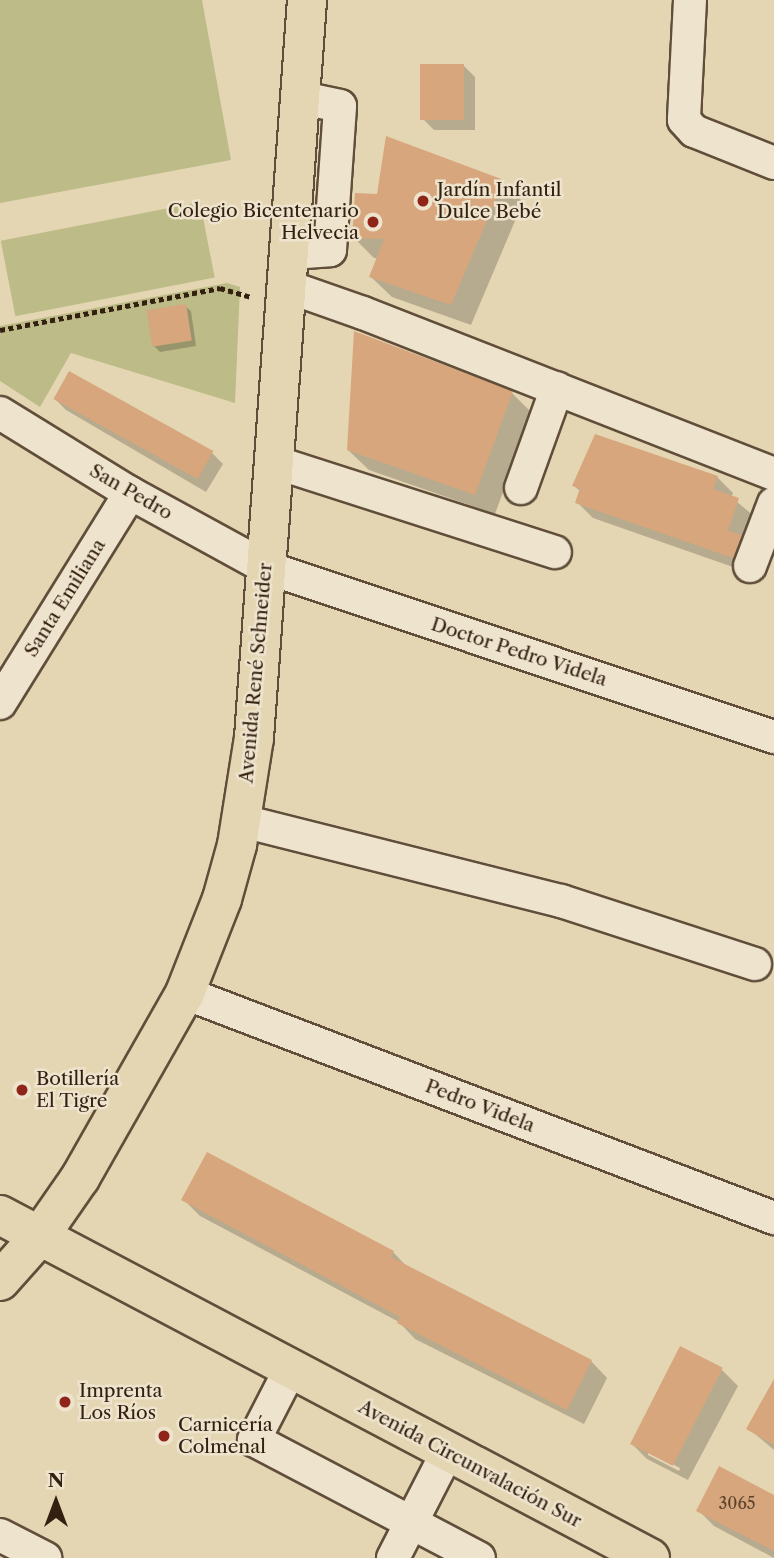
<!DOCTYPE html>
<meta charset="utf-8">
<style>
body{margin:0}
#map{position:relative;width:774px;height:1558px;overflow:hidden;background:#e5d6b3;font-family:"Libre Caslon Text",serif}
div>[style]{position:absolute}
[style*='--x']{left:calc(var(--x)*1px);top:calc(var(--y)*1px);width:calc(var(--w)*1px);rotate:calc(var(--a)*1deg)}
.green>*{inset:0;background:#bdbb87;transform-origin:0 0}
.shadow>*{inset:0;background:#0003}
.building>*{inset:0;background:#d7a67d;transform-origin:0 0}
.path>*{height:4.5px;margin-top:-2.25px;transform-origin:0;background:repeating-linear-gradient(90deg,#332011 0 5px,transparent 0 8.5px)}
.roads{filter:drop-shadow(2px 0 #604e3a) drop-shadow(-2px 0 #604e3a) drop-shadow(0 2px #604e3a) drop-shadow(0 -2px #604e3a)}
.minor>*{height:32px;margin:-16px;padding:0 16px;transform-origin:16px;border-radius:16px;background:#eee4ce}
.major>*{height:38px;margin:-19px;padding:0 19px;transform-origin:19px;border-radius:19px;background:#e5d6b3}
.dots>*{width:19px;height:19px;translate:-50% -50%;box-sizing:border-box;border:4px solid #eee4ce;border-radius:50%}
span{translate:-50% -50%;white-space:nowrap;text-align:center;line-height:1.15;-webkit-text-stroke:5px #eee4ce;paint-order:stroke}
.number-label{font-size:16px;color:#5c422c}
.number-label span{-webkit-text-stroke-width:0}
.poi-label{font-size:19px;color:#332011}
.left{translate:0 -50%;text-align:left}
.right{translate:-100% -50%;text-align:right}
.street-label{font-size:19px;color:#332011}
.north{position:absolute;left:21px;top:1467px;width:70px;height:70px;-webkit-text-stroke:5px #eee4ce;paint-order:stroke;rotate:0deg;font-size:19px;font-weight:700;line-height:28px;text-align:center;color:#332011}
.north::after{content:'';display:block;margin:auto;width:24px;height:32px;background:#332011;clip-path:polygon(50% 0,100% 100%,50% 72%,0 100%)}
</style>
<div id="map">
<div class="green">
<div style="clip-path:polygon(0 0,202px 0,231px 160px,0 203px)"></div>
<div style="left:200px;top:202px;width:77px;height:203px;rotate:79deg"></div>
<div style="clip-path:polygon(227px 283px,240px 287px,235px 403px,71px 353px,40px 407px,0 381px,0 326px)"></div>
</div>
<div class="shadow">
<div style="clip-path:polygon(464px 66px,475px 77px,475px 130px,434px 130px,423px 119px)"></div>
<div style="clip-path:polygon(503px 182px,523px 202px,471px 325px,392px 297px,371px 277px,379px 258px,374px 258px,353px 237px,379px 195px)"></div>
<div style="clip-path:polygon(185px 306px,191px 311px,196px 346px,160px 352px,154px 346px)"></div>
<div style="clip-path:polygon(512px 393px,532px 413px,495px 514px,369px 470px,348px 450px)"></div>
<div style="clip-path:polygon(55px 399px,212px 453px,223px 464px,206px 492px,66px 410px)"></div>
<div style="clip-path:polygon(717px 477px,733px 493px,731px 497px,754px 516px,750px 573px,593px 518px,577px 502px,580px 491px,574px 486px)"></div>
<div style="clip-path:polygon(184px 1200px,393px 1252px,409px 1269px,591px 1361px,607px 1378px,584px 1424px,415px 1339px,399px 1322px,200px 1216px)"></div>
<div style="clip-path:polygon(evenodd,722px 1370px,738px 1386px,688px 1480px,647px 1459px,631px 1443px,722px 1370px,648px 1451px,680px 1468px,679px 1471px,648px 1455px,648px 1451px)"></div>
<div style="clip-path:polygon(774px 1391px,774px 1450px,748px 1428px)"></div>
<div style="clip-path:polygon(774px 1497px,774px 1558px,714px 1526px,698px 1510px)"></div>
</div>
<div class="building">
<div style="left:420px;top:64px;width:44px;height:56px"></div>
<div style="clip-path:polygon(386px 136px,504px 180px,451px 305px,369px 277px,384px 239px,352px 238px,355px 193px,377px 194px)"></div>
<div style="left:186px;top:304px;width:37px;height:40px;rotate:81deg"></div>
<div style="clip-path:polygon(354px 331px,513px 391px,475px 495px,347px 450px)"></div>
<div style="left:69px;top:371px;width:165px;height:32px;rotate:29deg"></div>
<div style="clip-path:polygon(595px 434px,718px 476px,713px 489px,739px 498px,728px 531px,742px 535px,733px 558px,575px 503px,580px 488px,572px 486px)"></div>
<div style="clip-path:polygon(207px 1152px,394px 1251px,391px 1257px,592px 1360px,567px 1410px,397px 1323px,400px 1317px,181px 1200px)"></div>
<div style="left:680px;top:1346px;width:48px;height:110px;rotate:27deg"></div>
<div style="clip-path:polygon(774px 1379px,774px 1445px,746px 1429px)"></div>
<div style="clip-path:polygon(719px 1466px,774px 1495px,774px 1551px,696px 1511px)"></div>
</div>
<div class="path">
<div style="--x:0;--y:330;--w:224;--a:-10.8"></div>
<div style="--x:220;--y:288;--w:32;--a:16"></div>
</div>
<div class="roads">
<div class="minor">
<div style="--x:690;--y:0;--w:120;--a:92.9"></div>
<div style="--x:684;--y:120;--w:15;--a:48"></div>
<div style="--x:694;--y:131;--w:86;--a:21.8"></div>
<div style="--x:291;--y:253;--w:39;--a:-4"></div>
<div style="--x:330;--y:250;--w:144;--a:-86"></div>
<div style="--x:340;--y:106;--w:40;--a:-168"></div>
<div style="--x:289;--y:287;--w:78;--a:19.4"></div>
<div style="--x:363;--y:313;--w:441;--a:21.4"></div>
<div style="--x:0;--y:413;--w:153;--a:31.6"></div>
<div style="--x:130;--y:493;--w:154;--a:28.7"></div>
<div style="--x:265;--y:567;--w:537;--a:18.47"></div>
<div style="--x:274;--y:462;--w:295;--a:17.8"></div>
<div style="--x:521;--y:488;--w:106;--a:-70.2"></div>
<div style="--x:750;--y:566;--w:67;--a:-69.1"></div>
<div style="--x:0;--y:703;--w:247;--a:-58.2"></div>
<div style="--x:242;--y:821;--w:329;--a:14.1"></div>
<div style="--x:561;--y:901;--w:204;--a:18"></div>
<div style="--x:185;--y:993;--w:631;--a:20.91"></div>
<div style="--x:290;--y:1370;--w:79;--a:117.2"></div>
<div style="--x:254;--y:1440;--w:254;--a:27.7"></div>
<div style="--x:0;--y:1535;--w:51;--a:27.1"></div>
<div style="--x:393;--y:1558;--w:120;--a:-62.8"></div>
</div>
<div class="major">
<div style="--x:0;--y:1215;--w:735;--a:27.82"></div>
<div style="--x:0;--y:1281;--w:59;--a:-48.4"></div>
<div style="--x:39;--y:1237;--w:72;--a:-55.2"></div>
<div style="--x:80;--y:1178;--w:213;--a:-60.4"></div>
<div style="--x:185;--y:993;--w:101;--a:-68.5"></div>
<div style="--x:222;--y:899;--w:56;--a:-74.5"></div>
<div style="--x:237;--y:845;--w:108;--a:-81"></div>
<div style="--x:254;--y:738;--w:740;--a:-85.89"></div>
</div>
</div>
<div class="dots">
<div style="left:423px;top:201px;background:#8f2418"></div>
<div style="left:373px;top:222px;background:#8f2418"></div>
<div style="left:22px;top:1090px;background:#8f2418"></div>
<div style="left:65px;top:1402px;background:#8f2418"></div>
<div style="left:164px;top:1436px;background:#8f2418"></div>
</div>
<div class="number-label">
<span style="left:737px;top:1503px">3065</span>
</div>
<div class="poi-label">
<span class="left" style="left:437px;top:201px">Jardín Infantil<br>Dulce Bebé</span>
<span class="right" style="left:359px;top:222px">Colegio Bicentenario<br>Helvecia</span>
<span class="left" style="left:36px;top:1090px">Botillería<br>El Tigre</span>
<span class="left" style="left:79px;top:1402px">Imprenta<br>Los Ríos</span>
<span class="left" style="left:178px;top:1436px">Carnicería<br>Colmenal</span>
</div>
<div class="street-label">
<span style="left:131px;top:492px;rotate:30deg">San Pedro</span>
<span style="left:65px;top:598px;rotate:-58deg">Santa Emiliana</span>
<span style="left:519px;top:652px;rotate:18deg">Doctor Pedro Videla</span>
<span style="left:256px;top:673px;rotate:-85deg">Avenida René Schneider</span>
<span style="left:480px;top:1106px;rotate:21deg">Pedro Videla</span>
<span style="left:470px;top:1464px;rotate:28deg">Avenida Circunvalación Sur</span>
</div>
<div class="north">N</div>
</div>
